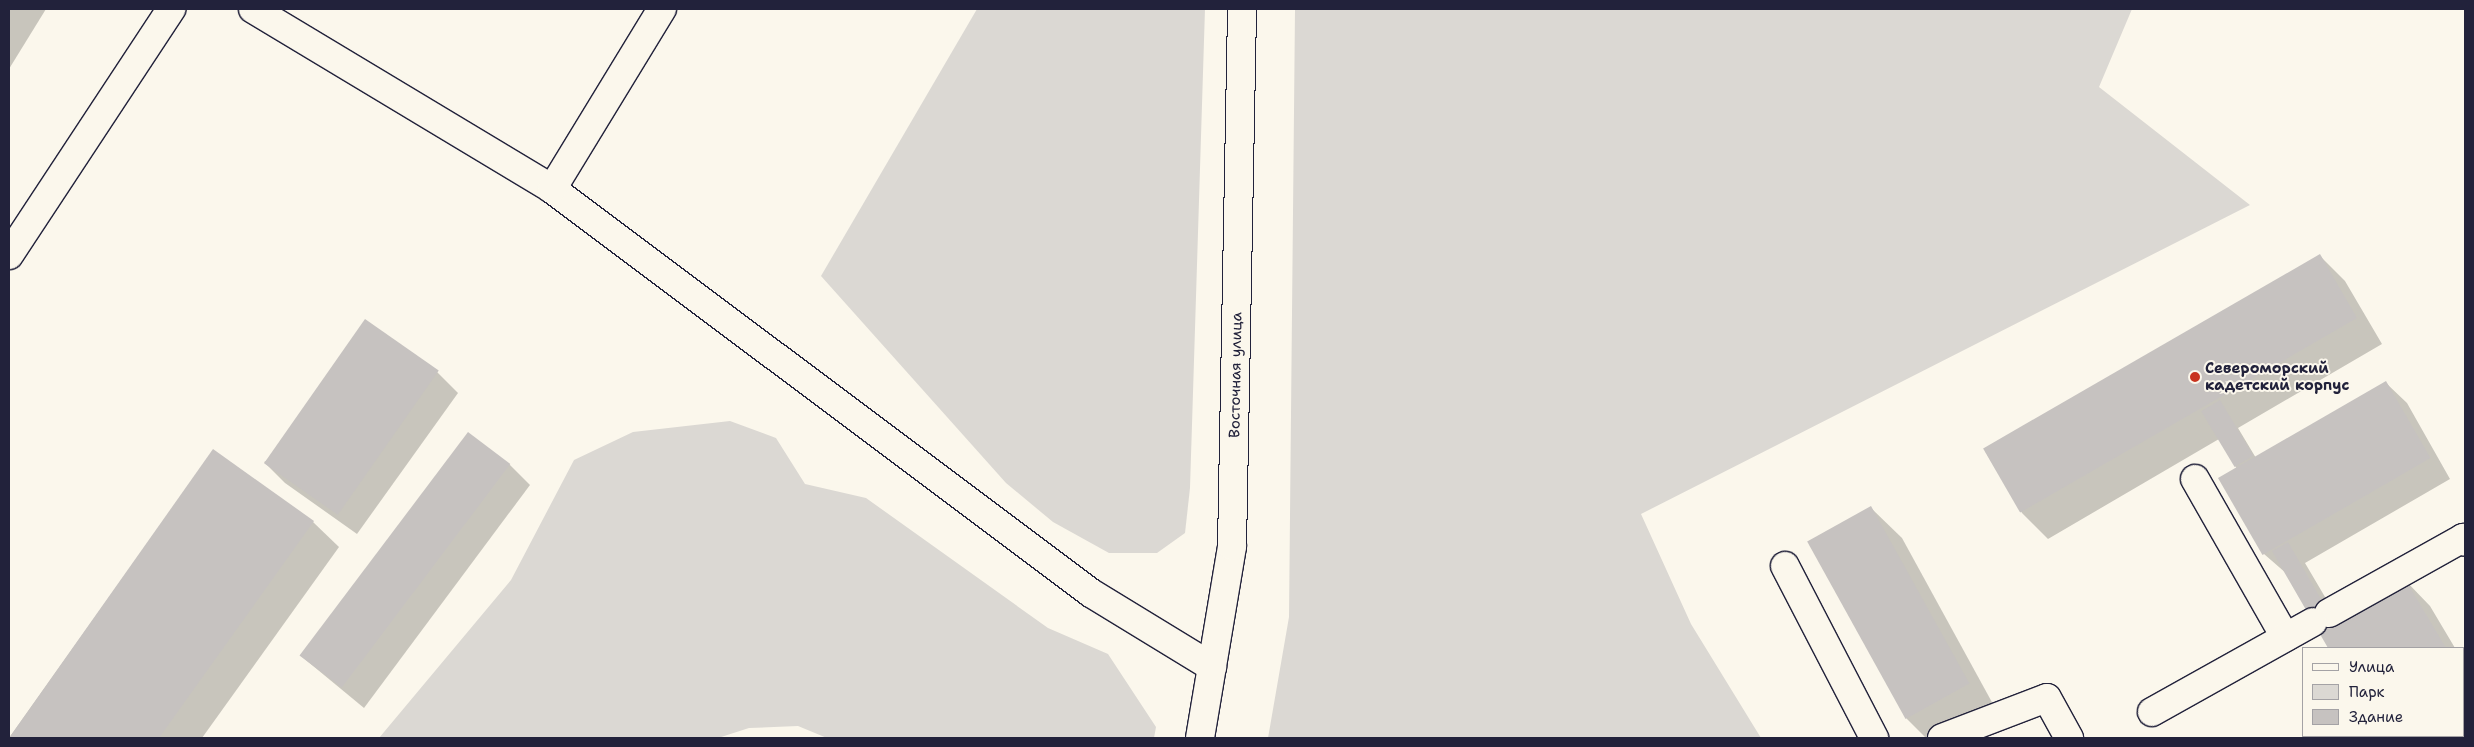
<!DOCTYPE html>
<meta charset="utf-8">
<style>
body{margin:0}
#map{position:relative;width:2474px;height:747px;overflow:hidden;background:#fbf7ec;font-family:"Shantell Sans",sans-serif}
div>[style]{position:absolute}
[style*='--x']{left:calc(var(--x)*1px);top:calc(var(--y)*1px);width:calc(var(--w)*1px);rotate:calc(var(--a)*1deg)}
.green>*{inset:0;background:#dbd8d3}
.shadow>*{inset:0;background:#0003}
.building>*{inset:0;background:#c6c2c0;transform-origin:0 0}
.roads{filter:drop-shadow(1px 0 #22223b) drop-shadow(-1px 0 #22223b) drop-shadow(0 1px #22223b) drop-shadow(0 -1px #22223b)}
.minor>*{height:28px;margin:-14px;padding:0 14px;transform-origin:14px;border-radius:14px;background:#fbf7ec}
.dots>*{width:14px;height:14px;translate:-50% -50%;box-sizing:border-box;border:2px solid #fbf7ec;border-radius:50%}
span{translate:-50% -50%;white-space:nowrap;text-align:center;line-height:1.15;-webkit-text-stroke:4px #fbf7ec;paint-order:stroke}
.poi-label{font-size:15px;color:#22223b;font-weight:700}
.left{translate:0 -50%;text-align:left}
.street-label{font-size:15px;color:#22223b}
.frame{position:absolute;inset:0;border:10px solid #22223b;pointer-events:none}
.legend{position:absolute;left:2302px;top:647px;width:162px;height:90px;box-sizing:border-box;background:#fbf7ec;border:1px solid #a4a2a5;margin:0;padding:6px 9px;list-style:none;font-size:15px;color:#22223b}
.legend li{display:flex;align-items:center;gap:10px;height:25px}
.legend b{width:25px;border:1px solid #a4a2a5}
</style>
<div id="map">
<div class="green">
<div style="clip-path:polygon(977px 9px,1205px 9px,1190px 488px,1185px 533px,1157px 553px,1109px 553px,1053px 522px,1006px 483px,821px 276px)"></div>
<div style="clip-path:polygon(1295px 9px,2132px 9px,2099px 87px,2250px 205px,1641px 514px,1691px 624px,1761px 738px,1268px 738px,1289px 617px)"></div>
<div style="clip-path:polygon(730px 421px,776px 438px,805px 484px,866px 498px,1048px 628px,1108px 654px,1156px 727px,1154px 738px,827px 738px,798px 726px,749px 728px,718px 738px,379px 738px,511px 580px,574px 460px,633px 432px)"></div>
</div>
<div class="shadow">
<div style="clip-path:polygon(9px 9px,46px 9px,9px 69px)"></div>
<div style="clip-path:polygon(2320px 256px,2345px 281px,2382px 344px,2238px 428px,2256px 458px,2386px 383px,2407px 403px,2450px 479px,2305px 563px,2338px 619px,2405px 580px,2430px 606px,2455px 648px,2330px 648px,2287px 574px,2264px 554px,2237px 469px,2219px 439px,2048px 539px,2022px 513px,1985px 451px)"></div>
<div style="clip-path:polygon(437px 372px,458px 393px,357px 534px,285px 483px,264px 462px)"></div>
<div style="clip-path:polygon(213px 451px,313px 522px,339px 547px,202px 738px,9px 738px)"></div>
<div style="clip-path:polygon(509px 464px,530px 485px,364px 708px,301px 656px)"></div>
<div style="clip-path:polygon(1871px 508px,1902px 538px,1999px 715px,1957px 738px,1926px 738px,1907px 719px,1809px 542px)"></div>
<div style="clip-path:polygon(2463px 661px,2465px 738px,2433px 738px,2463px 736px)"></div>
</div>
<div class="building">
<div style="left:2320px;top:254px;width:74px;height:389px;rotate:60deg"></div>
<div style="left:365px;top:319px;width:90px;height:176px;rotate:35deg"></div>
<div style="left:2386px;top:381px;width:89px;height:194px;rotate:60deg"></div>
<div style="left:2220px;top:400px;width:65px;height:22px;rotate:59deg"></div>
<div style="left:468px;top:432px;width:53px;height:280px;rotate:37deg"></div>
<div style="clip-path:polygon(213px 449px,314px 521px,159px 738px,9px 738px)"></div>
<div style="left:1871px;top:506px;width:203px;height:73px;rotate:61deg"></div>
<div style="clip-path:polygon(2288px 542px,2329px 613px,2405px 579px,2446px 648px,2328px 648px,2272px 551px)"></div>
<div style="clip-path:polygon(2463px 678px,2465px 738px,2432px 738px,2463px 736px)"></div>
</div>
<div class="roads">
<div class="minor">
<div style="--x:253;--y:9;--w:349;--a:31"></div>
<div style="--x:552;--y:189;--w:674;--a:36.85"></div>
<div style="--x:1091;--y:593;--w:142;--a:31.4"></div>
<div style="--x:552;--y:189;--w:211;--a:-58.6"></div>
<div style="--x:9;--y:255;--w:295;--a:-56.6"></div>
<div style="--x:2195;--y:479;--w:182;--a:60.3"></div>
<div style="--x:1785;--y:566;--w:194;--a:62.6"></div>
<div style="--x:2329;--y:613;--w:154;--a:-29.2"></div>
<div style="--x:2463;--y:538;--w:4;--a:63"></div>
<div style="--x:2152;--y:712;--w:184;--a:-29.2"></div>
<div style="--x:1200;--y:738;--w:195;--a:-80.5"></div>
<div style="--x:1232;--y:546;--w:537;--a:-88.93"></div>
<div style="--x:1942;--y:738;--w:112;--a:-20.9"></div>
<div style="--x:2047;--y:698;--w:46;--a:61.2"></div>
</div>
</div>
<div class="dots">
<div style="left:2195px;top:377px;background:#c8321e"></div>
</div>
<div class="poi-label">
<span class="left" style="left:2205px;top:377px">Североморский<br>кадетский корпус</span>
</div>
<div class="street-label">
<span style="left:1236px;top:375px;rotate:-89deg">Восточная улица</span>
</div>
<div class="frame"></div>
<ul class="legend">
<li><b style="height:6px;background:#fbf7ec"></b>Улица</li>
<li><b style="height:14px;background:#dbd8d3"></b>Парк</li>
<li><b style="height:14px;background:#c6c2c0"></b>Здание</li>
</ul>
</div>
